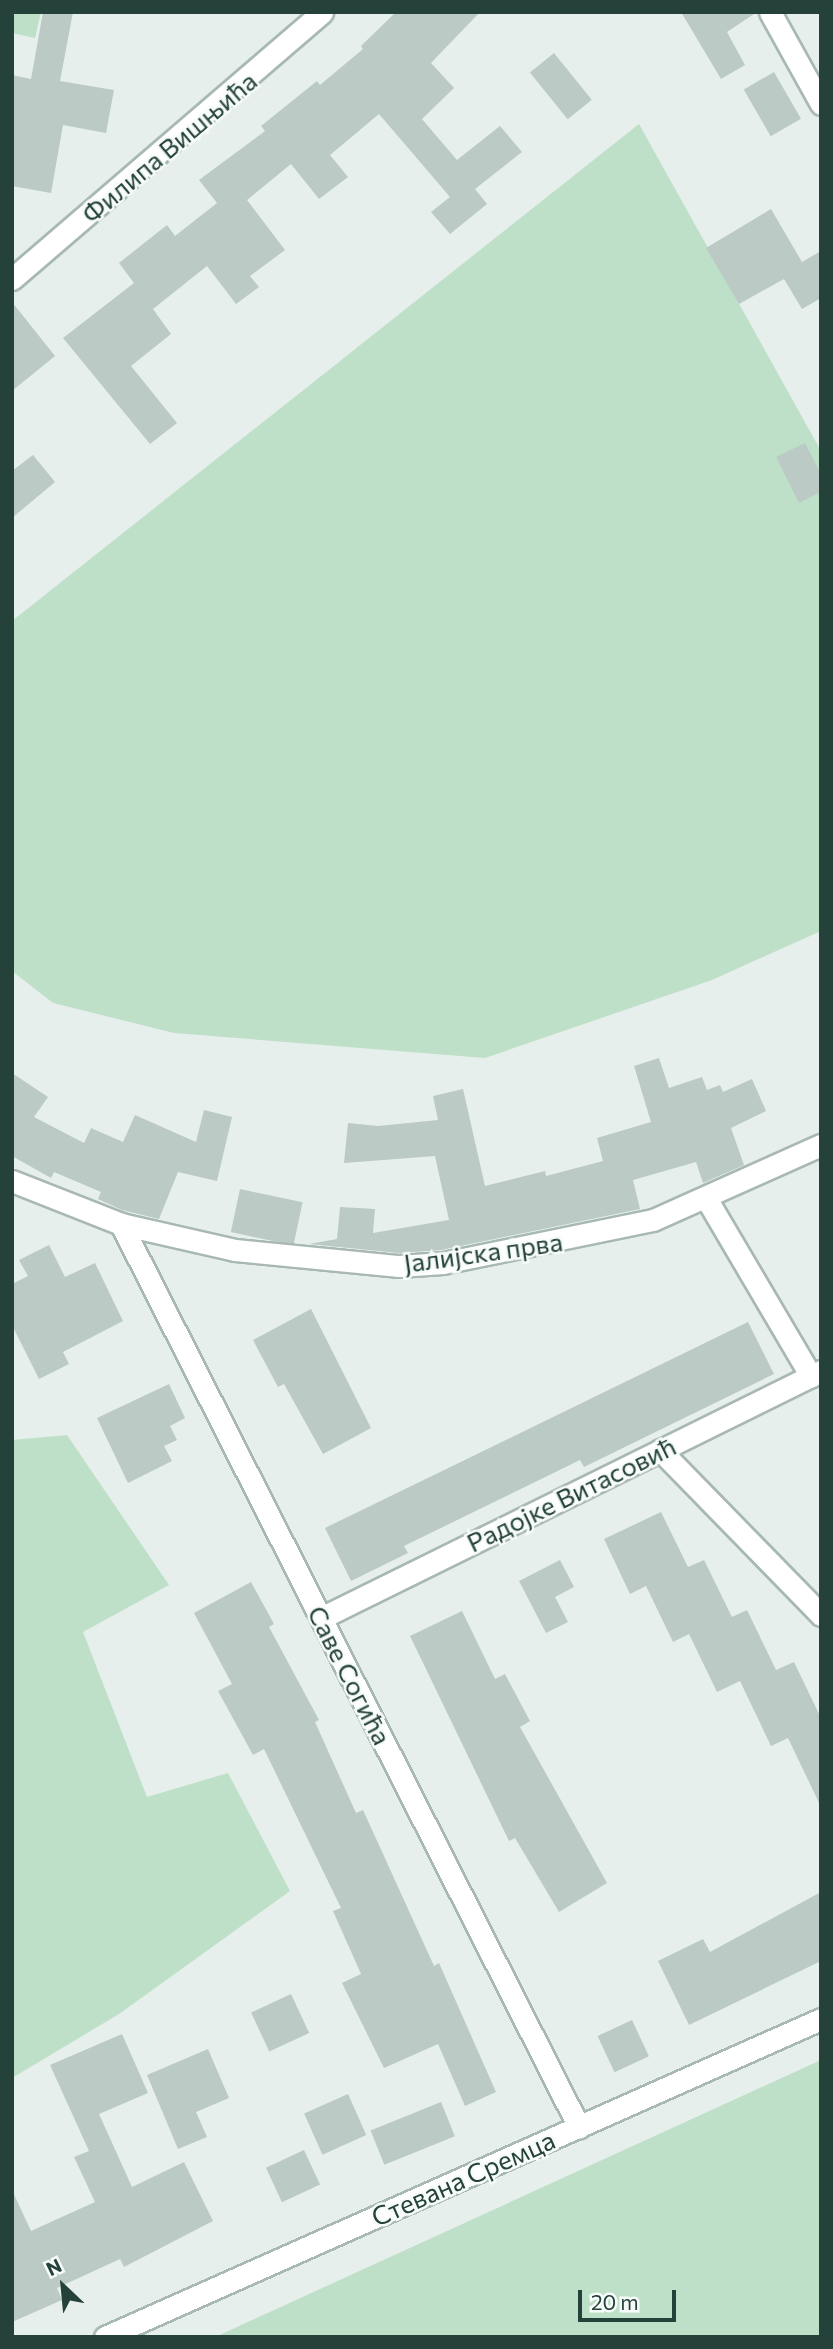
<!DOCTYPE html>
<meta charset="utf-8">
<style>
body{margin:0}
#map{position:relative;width:833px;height:2349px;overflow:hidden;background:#e6efeb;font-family:Commissioner,sans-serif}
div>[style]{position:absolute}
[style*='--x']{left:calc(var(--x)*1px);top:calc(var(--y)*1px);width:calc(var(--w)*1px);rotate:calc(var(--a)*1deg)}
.green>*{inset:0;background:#bfe0c8}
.building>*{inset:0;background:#bbcac4;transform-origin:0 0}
.roads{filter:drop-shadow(2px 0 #a8b8b2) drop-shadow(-2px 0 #a8b8b2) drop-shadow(0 2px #a8b8b2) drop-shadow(0 -2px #a8b8b2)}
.minor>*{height:21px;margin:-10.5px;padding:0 10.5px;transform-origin:10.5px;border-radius:10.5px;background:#fff}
span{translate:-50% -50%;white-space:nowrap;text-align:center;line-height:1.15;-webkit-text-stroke:5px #f7fbf9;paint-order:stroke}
.street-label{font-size:26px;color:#24423a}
.frame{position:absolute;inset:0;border:14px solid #24423a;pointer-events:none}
.north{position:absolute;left:28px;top:2251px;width:70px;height:70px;-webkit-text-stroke:5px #f7fbf9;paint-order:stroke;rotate:334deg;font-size:19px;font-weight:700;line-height:28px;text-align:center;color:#24423a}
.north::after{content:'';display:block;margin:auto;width:24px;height:32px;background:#24423a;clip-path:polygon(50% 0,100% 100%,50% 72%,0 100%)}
.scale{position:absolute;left:578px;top:2290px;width:98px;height:32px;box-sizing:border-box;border:4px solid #24423a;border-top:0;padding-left:9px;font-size:21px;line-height:24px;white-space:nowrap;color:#24423a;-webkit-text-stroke:5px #f7fbf9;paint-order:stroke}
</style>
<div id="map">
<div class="green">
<div style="clip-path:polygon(12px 12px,41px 12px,35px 38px,12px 33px)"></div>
<div style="clip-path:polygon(639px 124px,821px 451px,821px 931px,712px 980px,485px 1058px,174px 1033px,53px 1003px,12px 971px,12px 621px)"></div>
<div style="clip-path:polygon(67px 1435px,169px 1585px,83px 1632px,147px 1797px,228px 1773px,290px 1891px,119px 2014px,12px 2078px,12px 1440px)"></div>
<div style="clip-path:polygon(821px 2060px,821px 2337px,215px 2337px)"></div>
</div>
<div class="building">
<div style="clip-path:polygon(43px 12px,73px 12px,60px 81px,114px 90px,106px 133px,63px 125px,51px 193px,12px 186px,12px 75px,31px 79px)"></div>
<div style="clip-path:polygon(396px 12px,480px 12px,431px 63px,454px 88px,422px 119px,457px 160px,500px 126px,522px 152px,475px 189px,487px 204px,450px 234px,431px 212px,450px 197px,379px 114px,330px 155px,348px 177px,319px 199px,291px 164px,247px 200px,285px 250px,250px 276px,259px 287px,236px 304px,207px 266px,153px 309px,171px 334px,131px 366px,177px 423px,150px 444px,63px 338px,134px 283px,119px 263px,167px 225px,175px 236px,217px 203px,199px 180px,265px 131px,261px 126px,317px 81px,320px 85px,363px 49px,361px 46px)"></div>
<div style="clip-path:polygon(681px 12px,757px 12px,727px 32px,745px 65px,721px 79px)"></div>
<div style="left:554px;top:53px;width:60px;height:31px;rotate:51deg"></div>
<div style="left:774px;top:72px;width:54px;height:35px;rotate:60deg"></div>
<div style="clip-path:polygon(771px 209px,802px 262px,821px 251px,821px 298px,802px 309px,784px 279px,739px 304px,706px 248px)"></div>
<div style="clip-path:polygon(12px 302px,55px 356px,12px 391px)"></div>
<div style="clip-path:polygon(805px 443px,821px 474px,821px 492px,799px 503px,776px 457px)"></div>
<div style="clip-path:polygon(33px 455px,55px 482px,12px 518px,12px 471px)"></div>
<div style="clip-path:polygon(659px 1058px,669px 1088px,702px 1077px,707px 1090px,720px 1085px,723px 1092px,752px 1079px,766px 1111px,731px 1128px,744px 1165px,703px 1183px,696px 1162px,633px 1180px,640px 1209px,441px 1250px,399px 1253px,309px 1244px,337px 1239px,340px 1207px,375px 1209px,373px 1233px,449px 1220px,435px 1156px,344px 1163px,348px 1123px,378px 1126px,438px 1120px,433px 1096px,463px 1089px,485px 1186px,545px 1171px,546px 1176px,603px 1161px,597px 1138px,651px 1122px,634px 1066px)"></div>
<div style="clip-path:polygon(12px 1073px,48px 1097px,34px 1117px,84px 1143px,91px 1128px,123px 1142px,135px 1115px,196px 1142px,204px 1110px,232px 1117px,217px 1181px,178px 1172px,159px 1219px,122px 1210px,98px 1199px,101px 1192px,54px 1172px,51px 1178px,12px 1156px)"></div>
<div style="left:240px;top:1189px;width:64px;height:44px;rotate:12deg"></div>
<div style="clip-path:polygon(49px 1245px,65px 1277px,95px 1263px,123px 1321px,63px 1352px,69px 1364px,39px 1379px,12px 1325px,12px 1284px,28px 1276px,19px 1260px)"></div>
<div style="clip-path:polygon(311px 1309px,371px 1428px,323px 1454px,284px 1384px,278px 1387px,253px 1340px)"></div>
<div style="clip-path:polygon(748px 1322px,774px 1374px,584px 1467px,580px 1460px,404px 1546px,408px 1553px,351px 1581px,325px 1528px)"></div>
<div style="clip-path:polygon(169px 1384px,185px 1418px,170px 1426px,177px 1440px,164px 1446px,172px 1461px,128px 1483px,97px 1418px)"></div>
<div style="clip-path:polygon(661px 1512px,688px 1567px,704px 1560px,732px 1617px,747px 1610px,776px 1670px,794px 1662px,821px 1718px,821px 1807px,788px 1738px,771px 1746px,740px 1681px,717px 1692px,689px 1634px,673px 1642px,646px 1586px,630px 1594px,604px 1539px)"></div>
<div style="clip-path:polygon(560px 1560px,574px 1587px,555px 1597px,568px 1622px,546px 1633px,519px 1581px)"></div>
<div style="clip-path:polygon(251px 1582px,274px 1624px,269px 1627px,319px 1720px,315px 1722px,356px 1813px,363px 1810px,434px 1966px,439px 1963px,496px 2092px,465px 2106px,438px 2044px,384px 2068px,342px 1983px,361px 1974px,333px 1911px,341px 1908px,264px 1749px,253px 1755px,218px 1691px,232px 1684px,194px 1613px)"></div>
<div style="clip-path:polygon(462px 1611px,495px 1679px,505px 1674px,530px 1721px,520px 1727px,607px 1883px,559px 1912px,515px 1838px,509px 1841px,410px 1636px)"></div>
<div style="clip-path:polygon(821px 1892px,821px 1961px,689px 2025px,658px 1961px,703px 1939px,710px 1952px)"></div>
<div style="left:291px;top:1994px;width:43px;height:44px;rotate:65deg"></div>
<div style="left:632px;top:2020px;width:40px;height:38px;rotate:65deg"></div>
<div style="clip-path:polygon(122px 2034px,148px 2093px,99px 2114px,132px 2187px,184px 2162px,213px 2221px,124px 2267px,120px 2259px,57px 2288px,62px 2300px,12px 2322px,12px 2190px,31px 2231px,95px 2202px,74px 2157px,89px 2151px,50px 2065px)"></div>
<div style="clip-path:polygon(208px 2049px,229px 2098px,196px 2112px,207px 2137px,178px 2149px,147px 2075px)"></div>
<div style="left:348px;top:2094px;width:45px;height:48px;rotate:66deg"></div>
<div style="left:441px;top:2102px;width:37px;height:76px;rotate:68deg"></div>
<div style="left:304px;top:2150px;width:38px;height:42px;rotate:65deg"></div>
</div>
<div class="roads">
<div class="minor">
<div style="--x:770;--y:12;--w:105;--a:61"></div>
<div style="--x:12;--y:279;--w:409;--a:-40.7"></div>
<div style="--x:12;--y:1181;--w:117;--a:21.5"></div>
<div style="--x:121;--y:1224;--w:117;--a:12.8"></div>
<div style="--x:235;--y:1250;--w:165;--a:5.6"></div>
<div style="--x:399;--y:1266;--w:44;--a:-3.9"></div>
<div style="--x:443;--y:1263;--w:214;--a:-11.6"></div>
<div style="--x:653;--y:1220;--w:184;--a:-24.1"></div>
<div style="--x:706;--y:1198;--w:207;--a:59.5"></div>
<div style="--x:121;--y:1224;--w:1013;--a:63.11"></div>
<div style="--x:660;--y:1450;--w:231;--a:45.7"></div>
<div style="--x:321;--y:1618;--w:558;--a:-26.29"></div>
<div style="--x:105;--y:2337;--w:783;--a:-23.95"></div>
</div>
</div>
<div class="street-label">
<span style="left:169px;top:147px;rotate:-40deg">Филипа Вишњића</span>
<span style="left:483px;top:1252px;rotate:-8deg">Јалијска прва</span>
<span style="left:571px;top:1494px;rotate:-26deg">Радојке Витасовић</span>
<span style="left:350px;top:1675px;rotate:63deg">Саве Согића</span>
<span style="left:463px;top:2178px;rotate:-24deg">Стевана Сремца</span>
</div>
<div class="frame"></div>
<div class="north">N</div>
<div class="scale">20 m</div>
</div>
